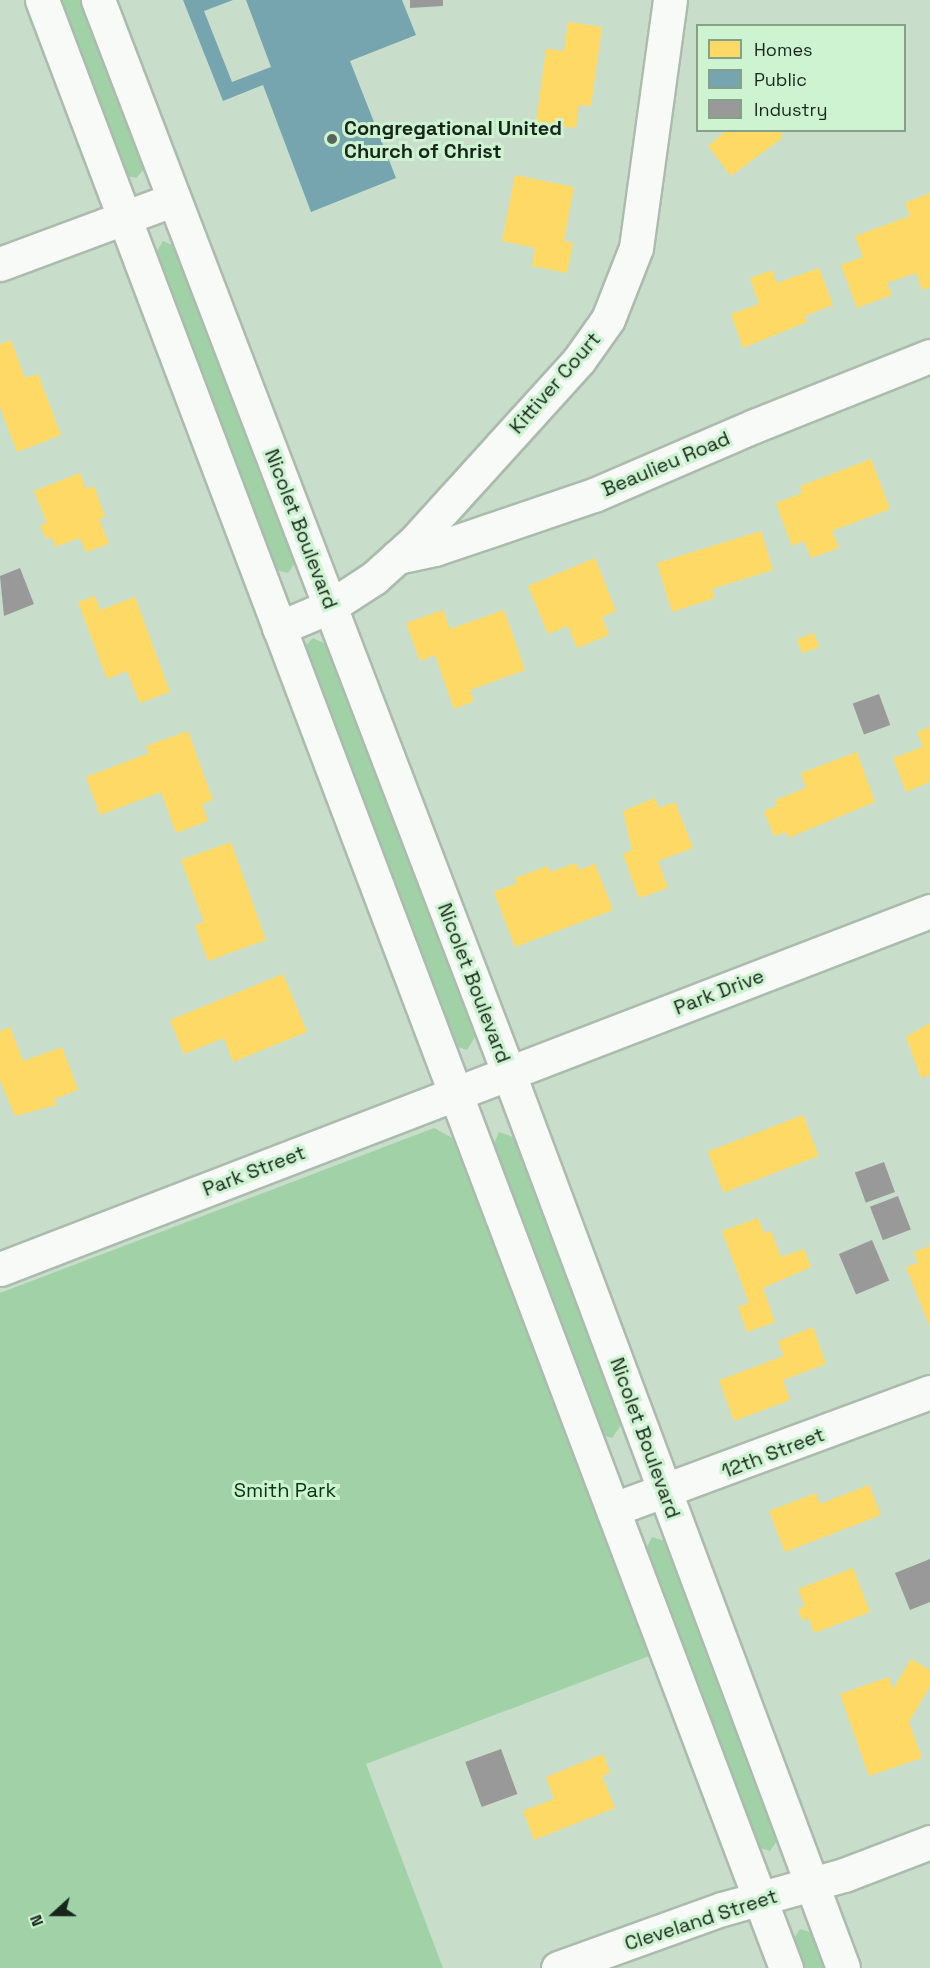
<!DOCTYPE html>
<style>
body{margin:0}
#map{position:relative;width:930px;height:1968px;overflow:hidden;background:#c8decb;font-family:"Space Grotesk",sans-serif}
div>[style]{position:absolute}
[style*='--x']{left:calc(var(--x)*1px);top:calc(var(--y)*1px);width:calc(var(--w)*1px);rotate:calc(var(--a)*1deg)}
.green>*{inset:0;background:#a1d2a7}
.homes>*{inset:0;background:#ffd966;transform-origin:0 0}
.public>*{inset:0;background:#76a5af}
.industry>*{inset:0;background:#999;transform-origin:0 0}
.roads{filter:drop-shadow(2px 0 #abbbad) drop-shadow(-2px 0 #abbbad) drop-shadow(0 2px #abbbad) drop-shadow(0 -2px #abbbad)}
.minor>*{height:33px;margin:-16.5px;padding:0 16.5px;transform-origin:16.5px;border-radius:16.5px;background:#f7faf7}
.dots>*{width:16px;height:16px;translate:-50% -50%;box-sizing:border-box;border:3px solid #cdf3d1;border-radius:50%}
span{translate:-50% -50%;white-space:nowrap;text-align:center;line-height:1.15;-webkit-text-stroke:6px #cdf3d1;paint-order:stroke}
.poi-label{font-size:20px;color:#18261a;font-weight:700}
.left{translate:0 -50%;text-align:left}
.street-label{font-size:20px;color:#18261a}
.park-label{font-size:20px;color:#063512}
.legend{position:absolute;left:696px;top:24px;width:210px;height:108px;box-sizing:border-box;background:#cdf3d1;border:2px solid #85a188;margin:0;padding:8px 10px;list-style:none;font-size:18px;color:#18261a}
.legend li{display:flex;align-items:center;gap:12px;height:30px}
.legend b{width:30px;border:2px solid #85a188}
.north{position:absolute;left:24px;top:1884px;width:60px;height:60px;-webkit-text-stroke:4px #cdf3d1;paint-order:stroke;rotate:249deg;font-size:16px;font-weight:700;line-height:24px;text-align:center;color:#18261a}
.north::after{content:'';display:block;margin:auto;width:21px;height:27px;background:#18261a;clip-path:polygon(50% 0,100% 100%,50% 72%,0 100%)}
</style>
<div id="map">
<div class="green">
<div style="clip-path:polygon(58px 0,82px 0,146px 167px,136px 178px,123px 175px)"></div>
<div style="clip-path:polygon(163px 241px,175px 246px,295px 563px,288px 573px,272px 569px,154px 256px)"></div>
<div style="clip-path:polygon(313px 638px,326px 644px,475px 1037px,467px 1050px,455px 1046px,305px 655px,306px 645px)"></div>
<div style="clip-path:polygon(434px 1128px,456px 1140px,652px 1655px,366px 1764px,443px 1968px,0 1968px,0 1293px)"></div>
<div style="clip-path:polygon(499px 1132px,513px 1137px,621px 1425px,612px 1438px,599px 1434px,492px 1148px)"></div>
<div style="clip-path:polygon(652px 1537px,665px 1541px,779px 1838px,770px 1851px,757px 1847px,645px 1551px)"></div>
<div style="clip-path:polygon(800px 1929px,813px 1933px,827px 1968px,801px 1968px,791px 1943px)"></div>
</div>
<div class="homes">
<div style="clip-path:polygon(568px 22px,602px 27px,591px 106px,579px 105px,576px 128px,536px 123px,546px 49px,564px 51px)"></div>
<div style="clip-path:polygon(727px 130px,781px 130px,781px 139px,731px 176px,708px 146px)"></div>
<div style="clip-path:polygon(515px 175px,574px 187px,564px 241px,573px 243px,567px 273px,532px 266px,535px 248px,502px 241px)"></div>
<div style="clip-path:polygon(930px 193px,930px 287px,922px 290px,916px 273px,887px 283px,892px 295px,857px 308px,841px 265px,863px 257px,855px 236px,910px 216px,905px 203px)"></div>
<div style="clip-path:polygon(819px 268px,833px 305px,805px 316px,807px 322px,743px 348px,731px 314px,759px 304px,750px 278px,772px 270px,777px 283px)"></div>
<div style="clip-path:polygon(11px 340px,25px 378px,38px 374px,61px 435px,17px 452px,0 407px,0 344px)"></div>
<div style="clip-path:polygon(871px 459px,890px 509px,832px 531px,839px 548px,811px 558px,804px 541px,792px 546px,776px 503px,802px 493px,800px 486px)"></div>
<div style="clip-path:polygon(80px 473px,86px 489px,94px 486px,105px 517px,99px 519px,109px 544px,86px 552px,80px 538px,55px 547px,52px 537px,46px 539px,40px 525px,47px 523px,34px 491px)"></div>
<div style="clip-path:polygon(761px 531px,773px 570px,712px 589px,715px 598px,672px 612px,657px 563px)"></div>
<div style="clip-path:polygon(595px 558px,616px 611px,602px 617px,609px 635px,577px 648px,568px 626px,548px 634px,528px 586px)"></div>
<div style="clip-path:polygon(95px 596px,100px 610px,135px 597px,170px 692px,140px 703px,127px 671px,107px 679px,78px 602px)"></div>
<div style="clip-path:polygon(443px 610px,450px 629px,504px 610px,525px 670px,470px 690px,474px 701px,454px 709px,435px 655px,420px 661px,406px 623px)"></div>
<div style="left:814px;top:633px;width:15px;height:18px;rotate:70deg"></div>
<div style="clip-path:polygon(930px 727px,930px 782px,906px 792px,893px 758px,923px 747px,917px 732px)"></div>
<div style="clip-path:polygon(188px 731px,213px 800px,202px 804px,208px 821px,176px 833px,161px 792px,100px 815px,86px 777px,149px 753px,146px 746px)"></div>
<div style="clip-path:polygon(857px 752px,875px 802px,788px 838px,786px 832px,774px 836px,764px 811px,777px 806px,775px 800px,806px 788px,801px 773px)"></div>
<div style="clip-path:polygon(655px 798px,659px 808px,675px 802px,693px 848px,658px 861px,668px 888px,639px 898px,623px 854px,632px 850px,623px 811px)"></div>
<div style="clip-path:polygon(231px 842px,266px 940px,208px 961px,195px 925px,204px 922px,181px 860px)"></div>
<div style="clip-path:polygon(576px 863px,579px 870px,595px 864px,613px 910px,515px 947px,494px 892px,517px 883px,515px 878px,548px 866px,550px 872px)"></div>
<div style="clip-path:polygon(283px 974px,307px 1032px,233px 1062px,224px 1038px,184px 1054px,170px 1020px)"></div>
<div style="clip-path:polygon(930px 1023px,930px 1075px,921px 1078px,906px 1037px)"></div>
<div style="clip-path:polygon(10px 1027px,23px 1061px,62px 1047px,78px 1090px,54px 1099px,57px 1105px,15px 1116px,0 1080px,0 1031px)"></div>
<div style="left:803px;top:1115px;width:44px;height:102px;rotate:69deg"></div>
<div style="clip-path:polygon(758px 1218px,764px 1233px,771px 1231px,781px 1257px,804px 1249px,811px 1267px,763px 1288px,775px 1322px,747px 1332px,738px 1307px,749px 1303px,722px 1231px)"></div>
<div style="clip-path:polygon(930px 1246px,930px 1327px,906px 1267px,918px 1263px,914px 1252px)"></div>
<div style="clip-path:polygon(813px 1327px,826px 1364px,783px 1380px,790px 1400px,734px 1421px,719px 1380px,784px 1356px,778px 1341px)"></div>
<div style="clip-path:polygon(869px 1485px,881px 1515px,785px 1552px,769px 1511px,816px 1493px,820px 1504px)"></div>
<div style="clip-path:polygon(853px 1568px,870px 1612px,814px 1633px,809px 1618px,803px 1621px,798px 1609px,805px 1606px,798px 1589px)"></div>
<div style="clip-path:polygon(911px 1659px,930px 1670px,930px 1686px,909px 1722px,922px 1758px,869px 1776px,840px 1694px,889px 1677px,893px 1689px)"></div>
<div style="clip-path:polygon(603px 1754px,610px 1773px,602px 1776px,615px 1808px,534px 1840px,523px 1811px,554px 1799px,546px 1777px)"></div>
</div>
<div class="public">
<div style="clip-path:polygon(183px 0,233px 0,204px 11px,232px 82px,271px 67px,246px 0,402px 0,416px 35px,350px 61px,396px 178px,311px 212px,263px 85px,223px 101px)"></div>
</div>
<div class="industry">
<div style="clip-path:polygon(410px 0,443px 0,443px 6px,410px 8px)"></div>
<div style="clip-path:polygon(20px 568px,34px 604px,4px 616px,0 576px)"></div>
<div style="left:879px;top:694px;width:33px;height:28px;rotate:70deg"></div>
<div style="left:884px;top:1162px;width:32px;height:31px;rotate:70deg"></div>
<div style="left:898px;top:1196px;width:36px;height:30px;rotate:69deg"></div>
<div style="left:872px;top:1240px;width:44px;height:36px;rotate:67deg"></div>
<div style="clip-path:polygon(930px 1559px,930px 1602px,910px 1610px,895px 1573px)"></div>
<div style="left:501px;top:1749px;width:48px;height:38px;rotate:70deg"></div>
</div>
<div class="roads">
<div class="minor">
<div style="--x:42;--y:0;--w:2104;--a:69.29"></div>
<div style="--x:98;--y:0;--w:1150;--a:69.06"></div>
<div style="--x:509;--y:1074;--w:954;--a:69.51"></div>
<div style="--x:0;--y:264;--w:184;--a:-20.4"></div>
<div style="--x:397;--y:557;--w:39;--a:-12"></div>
<div style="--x:435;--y:549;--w:168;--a:-18.8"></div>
<div style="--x:594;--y:495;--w:174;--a:-23.3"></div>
<div style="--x:754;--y:426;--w:189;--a:-21.7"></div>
<div style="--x:279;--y:628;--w:56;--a:-22.9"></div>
<div style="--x:331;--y:606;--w:51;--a:-33.1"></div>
<div style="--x:374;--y:578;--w:55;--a:-42.1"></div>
<div style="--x:415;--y:541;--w:244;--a:-47.8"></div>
<div style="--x:579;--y:360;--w:50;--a:-54.7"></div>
<div style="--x:608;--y:319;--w:76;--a:-68.5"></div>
<div style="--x:636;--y:248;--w:250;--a:-82.2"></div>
<div style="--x:0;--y:1269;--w:997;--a:-21.05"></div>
<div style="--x:614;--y:1509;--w:337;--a:-20.3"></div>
<div style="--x:558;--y:1968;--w:174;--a:-19.8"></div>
<div style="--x:722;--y:1909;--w:127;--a:-15.6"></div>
<div style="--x:844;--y:1875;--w:92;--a:-21"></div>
</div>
</div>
<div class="dots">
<div style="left:332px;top:139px;background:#566658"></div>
</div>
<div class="poi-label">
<span class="left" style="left:344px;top:140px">Congregational United<br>Church of Christ</span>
</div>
<div class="street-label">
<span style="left:555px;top:383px;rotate:-49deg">Kittiver Court</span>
<span style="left:666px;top:464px;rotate:-23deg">Beaulieu Road</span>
<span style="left:301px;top:529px;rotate:69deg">Nicolet Boulevard</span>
<span style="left:474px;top:983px;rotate:69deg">Nicolet Boulevard</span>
<span style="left:719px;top:992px;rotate:-21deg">Park Drive</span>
<span style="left:254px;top:1171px;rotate:-21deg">Park Street</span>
<span style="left:645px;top:1438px;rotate:70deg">Nicolet Boulevard</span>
<span style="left:773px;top:1453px;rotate:-21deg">12th Street</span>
<span style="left:701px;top:1920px;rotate:-18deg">Cleveland Street</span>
</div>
<div class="park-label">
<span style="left:285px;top:1490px">Smith Park</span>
</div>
<ul class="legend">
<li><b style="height:16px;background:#ffd966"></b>Homes</li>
<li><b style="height:16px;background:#76a5af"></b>Public</li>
<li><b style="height:16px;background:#999"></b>Industry</li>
</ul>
<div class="north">N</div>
</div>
